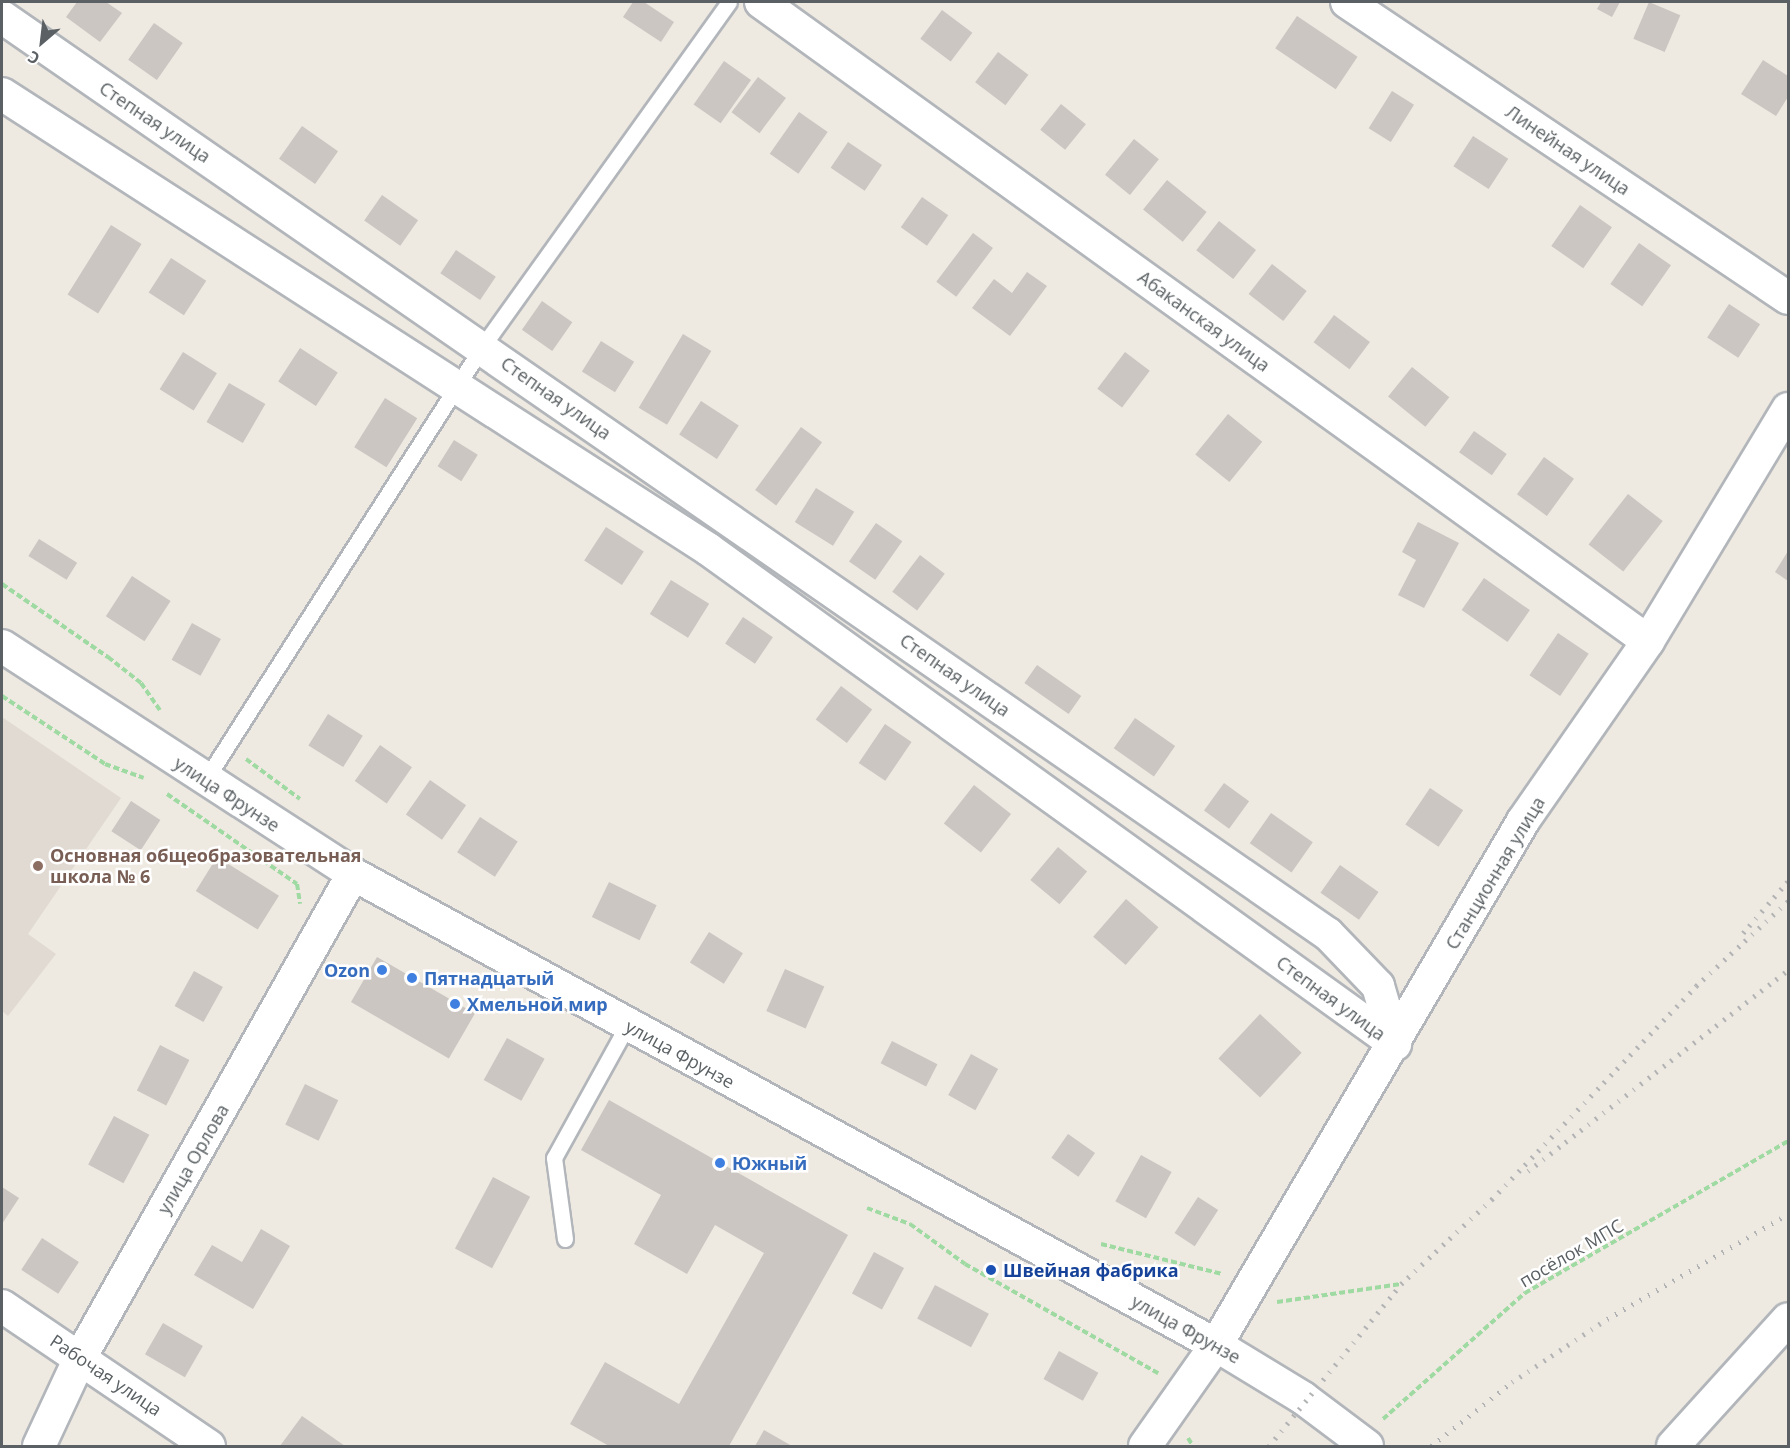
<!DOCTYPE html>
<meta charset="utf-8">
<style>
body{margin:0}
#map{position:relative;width:1790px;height:1448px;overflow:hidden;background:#eee9e1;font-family:"Open Sans",sans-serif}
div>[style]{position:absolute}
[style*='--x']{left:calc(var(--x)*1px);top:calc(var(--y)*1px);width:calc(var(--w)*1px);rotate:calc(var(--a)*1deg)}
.education>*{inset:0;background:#e0dad2}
.building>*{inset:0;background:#cbc6c1;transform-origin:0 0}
.path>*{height:4px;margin-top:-2px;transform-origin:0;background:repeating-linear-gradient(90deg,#9fdaa2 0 6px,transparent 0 9px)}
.roads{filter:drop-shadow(2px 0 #b2b6ba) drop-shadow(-2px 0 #b2b6ba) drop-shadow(0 2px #b2b6ba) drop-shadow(0 -2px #b2b6ba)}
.service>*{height:15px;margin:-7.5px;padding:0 7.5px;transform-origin:7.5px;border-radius:7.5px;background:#fff}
.minor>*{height:32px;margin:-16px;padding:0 16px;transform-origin:16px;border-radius:16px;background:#fff}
.rail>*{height:4.5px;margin-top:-2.25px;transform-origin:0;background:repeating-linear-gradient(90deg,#b1b2b3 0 1.5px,transparent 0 9.5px)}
.dots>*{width:16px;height:16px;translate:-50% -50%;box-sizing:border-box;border:3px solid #fff;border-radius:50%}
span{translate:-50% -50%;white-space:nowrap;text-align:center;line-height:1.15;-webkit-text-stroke:5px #fff;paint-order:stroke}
.street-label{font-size:18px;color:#5a6063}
.education-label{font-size:18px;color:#785e54;font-weight:700}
.left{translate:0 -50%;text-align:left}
.shop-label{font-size:18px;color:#366cbe;font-weight:700}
.right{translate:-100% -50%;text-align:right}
.transit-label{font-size:18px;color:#164399;font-weight:700}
.frame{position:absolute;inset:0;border:3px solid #5a6063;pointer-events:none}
.north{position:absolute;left:12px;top:12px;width:60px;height:60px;-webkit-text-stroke:4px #fff;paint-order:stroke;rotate:208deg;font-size:16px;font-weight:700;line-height:24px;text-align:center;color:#5a6063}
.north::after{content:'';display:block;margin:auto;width:21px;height:27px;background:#5a6063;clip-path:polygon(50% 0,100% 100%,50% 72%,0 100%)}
</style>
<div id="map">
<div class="education">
<div style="clip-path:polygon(2px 717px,121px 798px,28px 934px,56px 954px,8px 1016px,2px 1011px)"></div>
</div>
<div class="building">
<div style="clip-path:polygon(77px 2px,106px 2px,122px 13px,100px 42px,66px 17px)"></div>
<div style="clip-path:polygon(633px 2px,644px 2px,674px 22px,661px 42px,623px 17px)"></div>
<div style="clip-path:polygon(1601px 2px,1620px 2px,1612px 17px,1597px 9px)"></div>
<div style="left:1649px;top:2px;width:34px;height:40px;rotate:23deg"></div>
<div style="left:942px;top:10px;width:38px;height:36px;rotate:37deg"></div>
<div style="left:1297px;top:16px;width:73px;height:39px;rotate:34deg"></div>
<div style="left:154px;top:23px;width:35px;height:45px;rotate:35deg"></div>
<div style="left:998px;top:52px;width:38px;height:38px;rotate:37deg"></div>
<div style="clip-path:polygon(1763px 60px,1788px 76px,1788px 97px,1776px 116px,1741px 94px)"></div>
<div style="left:724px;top:61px;width:33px;height:53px;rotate:35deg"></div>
<div style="left:758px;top:77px;width:35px;height:44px;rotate:37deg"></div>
<div style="left:1392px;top:91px;width:26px;height:44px;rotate:32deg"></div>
<div style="left:1061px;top:104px;width:32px;height:33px;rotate:39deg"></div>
<div style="left:799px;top:112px;width:35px;height:51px;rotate:35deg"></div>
<div style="left:302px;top:126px;width:44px;height:40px;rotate:35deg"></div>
<div style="left:1473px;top:136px;width:42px;height:36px;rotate:33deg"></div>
<div style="left:1134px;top:139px;width:32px;height:46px;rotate:39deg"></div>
<div style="left:848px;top:142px;width:41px;height:31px;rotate:34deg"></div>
<div style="left:1167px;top:180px;width:51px;height:38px;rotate:39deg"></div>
<div style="left:382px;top:195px;width:44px;height:31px;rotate:35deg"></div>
<div style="left:922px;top:197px;width:32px;height:37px;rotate:35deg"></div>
<div style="left:1580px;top:205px;width:39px;height:50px;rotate:35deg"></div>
<div style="left:1219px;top:221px;width:47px;height:37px;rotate:38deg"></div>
<div style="left:111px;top:225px;width:36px;height:82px;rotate:32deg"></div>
<div style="left:973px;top:233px;width:25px;height:61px;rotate:37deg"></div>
<div style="left:1639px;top:243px;width:39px;height:50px;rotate:35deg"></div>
<div style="left:456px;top:250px;width:48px;height:28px;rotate:34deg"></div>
<div style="left:171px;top:258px;width:42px;height:41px;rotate:33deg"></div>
<div style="left:1272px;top:264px;width:44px;height:38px;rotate:38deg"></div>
<div style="clip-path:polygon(1027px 272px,1047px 286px,1010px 336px,972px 308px,994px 279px,1012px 293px)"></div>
<div style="left:542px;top:301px;width:37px;height:35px;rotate:35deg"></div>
<div style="left:1729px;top:304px;width:37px;height:40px;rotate:33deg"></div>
<div style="left:1334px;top:315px;width:45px;height:34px;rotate:37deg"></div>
<div style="left:683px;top:334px;width:33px;height:86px;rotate:31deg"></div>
<div style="left:601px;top:341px;width:39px;height:36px;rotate:32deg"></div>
<div style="left:300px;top:348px;width:45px;height:40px;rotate:33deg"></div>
<div style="left:183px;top:352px;width:40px;height:44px;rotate:32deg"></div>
<div style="left:1125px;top:352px;width:31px;height:46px;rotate:37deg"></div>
<div style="left:1412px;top:367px;width:48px;height:38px;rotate:39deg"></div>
<div style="left:229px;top:383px;width:42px;height:45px;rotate:30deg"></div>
<div style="left:385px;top:398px;width:38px;height:58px;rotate:32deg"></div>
<div style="left:701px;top:401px;width:45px;height:40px;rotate:33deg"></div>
<div style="left:1228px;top:414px;width:44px;height:52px;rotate:39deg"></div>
<div style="left:801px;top:427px;width:26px;height:78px;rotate:36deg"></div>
<div style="left:1474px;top:431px;width:40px;height:26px;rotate:35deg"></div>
<div style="left:454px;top:440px;width:28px;height:31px;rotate:32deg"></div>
<div style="left:1544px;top:457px;width:37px;height:46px;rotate:36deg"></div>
<div style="left:816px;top:488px;width:45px;height:40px;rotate:32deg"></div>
<div style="left:1628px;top:494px;width:44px;height:64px;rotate:38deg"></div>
<div style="clip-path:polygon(1418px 522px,1459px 543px,1424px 608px,1398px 595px,1416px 560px,1402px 552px)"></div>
<div style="left:876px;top:523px;width:32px;height:47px;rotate:35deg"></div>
<div style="left:606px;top:527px;width:45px;height:40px;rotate:33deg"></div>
<div style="left:39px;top:539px;width:45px;height:20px;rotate:32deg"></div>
<div style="clip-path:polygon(1788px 551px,1788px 581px,1775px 572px)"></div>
<div style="left:920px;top:555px;width:31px;height:46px;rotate:37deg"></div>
<div style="left:132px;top:576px;width:46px;height:48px;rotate:33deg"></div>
<div style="left:1484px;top:578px;width:56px;height:39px;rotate:35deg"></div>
<div style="left:671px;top:580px;width:45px;height:40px;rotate:32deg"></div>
<div style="left:743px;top:617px;width:36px;height:32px;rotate:34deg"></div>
<div style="left:192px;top:623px;width:33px;height:42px;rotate:29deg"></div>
<div style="left:1558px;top:633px;width:37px;height:51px;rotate:34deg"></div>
<div style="left:1037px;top:665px;width:54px;height:22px;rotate:35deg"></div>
<div style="left:841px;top:686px;width:39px;height:42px;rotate:37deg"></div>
<div style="left:328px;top:714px;width:41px;height:37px;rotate:32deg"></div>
<div style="left:1135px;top:718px;width:49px;height:37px;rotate:35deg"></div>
<div style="left:885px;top:724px;width:32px;height:47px;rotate:34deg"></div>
<div style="left:380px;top:745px;width:39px;height:44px;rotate:35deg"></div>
<div style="left:430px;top:780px;width:44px;height:42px;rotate:35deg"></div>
<div style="left:1224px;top:783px;width:31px;height:34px;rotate:36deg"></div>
<div style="left:974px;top:785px;width:47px;height:49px;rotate:38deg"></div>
<div style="left:1430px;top:788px;width:40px;height:44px;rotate:34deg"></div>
<div style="left:131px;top:801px;width:35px;height:36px;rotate:33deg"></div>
<div style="left:1271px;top:813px;width:51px;height:37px;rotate:35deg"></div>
<div style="left:480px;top:817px;width:45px;height:42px;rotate:33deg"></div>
<div style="left:1058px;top:847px;width:38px;height:43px;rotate:40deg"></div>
<div style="left:217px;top:857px;width:73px;height:40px;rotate:32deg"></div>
<div style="left:1340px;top:865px;width:47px;height:34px;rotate:35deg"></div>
<div style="left:609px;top:882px;width:53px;height:39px;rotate:26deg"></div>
<div style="left:1126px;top:899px;width:43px;height:50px;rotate:41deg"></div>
<div style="left:709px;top:932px;width:40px;height:36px;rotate:32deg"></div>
<div style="left:377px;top:957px;width:113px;height:52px;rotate:30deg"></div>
<div style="left:785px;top:969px;width:43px;height:46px;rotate:24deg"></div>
<div style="left:194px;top:971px;width:33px;height:40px;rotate:29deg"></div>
<div style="left:1260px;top:1014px;width:57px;height:61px;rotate:43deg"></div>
<div style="left:507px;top:1038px;width:43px;height:48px;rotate:29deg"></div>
<div style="left:892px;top:1041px;width:51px;height:25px;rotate:27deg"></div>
<div style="left:160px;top:1045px;width:33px;height:51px;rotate:27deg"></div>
<div style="left:971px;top:1054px;width:31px;height:47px;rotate:29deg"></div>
<div style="left:305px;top:1084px;width:37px;height:45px;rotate:26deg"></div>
<div style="clip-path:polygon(609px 1100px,848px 1235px,729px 1446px,609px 1446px,570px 1424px,605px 1362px,679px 1404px,764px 1253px,715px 1225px,687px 1274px,634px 1244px,661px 1195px,581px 1150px)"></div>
<div style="left:114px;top:1116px;width:40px;height:55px;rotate:28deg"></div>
<div style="left:1068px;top:1134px;width:33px;height:29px;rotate:35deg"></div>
<div style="left:1141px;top:1155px;width:35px;height:53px;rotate:29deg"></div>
<div style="left:493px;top:1177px;width:42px;height:81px;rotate:28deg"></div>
<div style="clip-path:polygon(2px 1187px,19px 1198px,2px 1224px)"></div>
<div style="left:1198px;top:1197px;width:24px;height:43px;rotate:33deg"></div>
<div style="clip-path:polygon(261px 1229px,290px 1246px,253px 1309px,194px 1275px,212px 1245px,242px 1262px)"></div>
<div style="left:42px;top:1238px;width:44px;height:38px;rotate:33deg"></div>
<div style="left:874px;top:1252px;width:34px;height:47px;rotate:28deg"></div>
<div style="left:935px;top:1285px;width:61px;height:38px;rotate:28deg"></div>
<div style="left:163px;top:1323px;width:46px;height:36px;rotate:30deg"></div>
<div style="left:1059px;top:1351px;width:45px;height:32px;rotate:29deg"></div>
<div style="clip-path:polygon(302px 1416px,345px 1446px,280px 1446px)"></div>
<div style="clip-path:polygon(764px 1430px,792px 1446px,755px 1446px)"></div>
</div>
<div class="path">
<div style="--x:2;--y:584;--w:129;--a:34.6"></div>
<div style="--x:108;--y:657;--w:42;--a:38.2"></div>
<div style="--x:141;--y:683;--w:33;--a:55"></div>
<div style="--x:2;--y:696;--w:123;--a:33.4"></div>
<div style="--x:105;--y:764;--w:41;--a:19.7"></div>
<div style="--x:246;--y:759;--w:67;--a:36.5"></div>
<div style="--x:167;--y:794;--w:158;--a:34.7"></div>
<div style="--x:297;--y:884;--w:20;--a:81"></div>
<div style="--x:867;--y:1208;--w:46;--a:20.4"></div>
<div style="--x:910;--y:1224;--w:68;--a:36"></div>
<div style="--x:965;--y:1264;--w:222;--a:29.5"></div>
<div style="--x:1101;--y:1244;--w:125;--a:13.9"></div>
<div style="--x:1277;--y:1302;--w:125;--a:-8.3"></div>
<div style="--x:1383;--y:1419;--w:190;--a:-41.6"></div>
<div style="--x:1525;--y:1293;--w:304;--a:-30"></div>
<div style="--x:1188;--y:1438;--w:9;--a:58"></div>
</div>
<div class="roads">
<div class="service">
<div style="--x:204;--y:782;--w:516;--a:-57.42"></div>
<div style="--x:482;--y:347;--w:424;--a:-54.4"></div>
<div style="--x:565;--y:1239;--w:82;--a:-97.7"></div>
<div style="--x:554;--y:1158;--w:151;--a:-61.1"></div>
</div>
<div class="minor">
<div style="--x:761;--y:2;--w:1093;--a:35.77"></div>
<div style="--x:1347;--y:2;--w:531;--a:33.87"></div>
<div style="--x:2;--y:17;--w:1612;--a:34.67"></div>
<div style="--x:1328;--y:934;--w:72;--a:46.1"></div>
<div style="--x:1378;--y:986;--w:60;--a:73.7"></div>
<div style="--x:2;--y:94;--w:840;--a:32.8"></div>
<div style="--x:708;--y:549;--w:847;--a:35.77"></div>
<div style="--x:2;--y:646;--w:419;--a:33"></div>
<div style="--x:353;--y:874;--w:983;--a:28.62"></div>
<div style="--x:1216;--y:1345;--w:102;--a:31.3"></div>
<div style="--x:1303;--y:1398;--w:80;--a:36.9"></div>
<div style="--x:2;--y:1306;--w:250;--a:34.1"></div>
<div style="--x:39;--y:1446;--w:99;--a:-65"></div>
<div style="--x:81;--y:1356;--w:553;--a:-60.56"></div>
<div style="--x:1145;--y:1446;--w:123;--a:-54.9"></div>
<div style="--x:1216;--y:1345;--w:607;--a:-59.63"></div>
<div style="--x:1523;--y:821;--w:219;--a:-55.2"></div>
<div style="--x:1648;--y:641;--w:271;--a:-58.9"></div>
<div style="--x:1673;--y:1446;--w:171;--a:-47.8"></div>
</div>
</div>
<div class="rail">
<div style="--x:1743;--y:933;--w:69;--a:-49.1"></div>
<div style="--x:1528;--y:1171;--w:329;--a:-37.7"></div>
<div style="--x:1269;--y:1446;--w:209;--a:-50.8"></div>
<div style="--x:1401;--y:1284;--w:125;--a:-43"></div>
<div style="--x:1492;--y:1199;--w:295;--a:-46.2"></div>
<div style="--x:1696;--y:986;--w:125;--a:-42.7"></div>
<div style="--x:1431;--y:1446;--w:103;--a:-38.3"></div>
<div style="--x:1512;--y:1382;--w:114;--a:-33.6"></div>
<div style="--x:1607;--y:1319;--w:209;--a:-30.1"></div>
</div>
<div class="dots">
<div style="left:38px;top:866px;background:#8d6e63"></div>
<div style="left:382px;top:970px;background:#3f7fe0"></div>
<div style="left:412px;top:978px;background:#3f7fe0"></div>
<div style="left:455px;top:1004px;background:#3f7fe0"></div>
<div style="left:720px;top:1163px;background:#3f7fe0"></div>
<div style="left:991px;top:1270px;background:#1a4fb4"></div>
</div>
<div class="street-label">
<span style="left:155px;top:122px;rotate:34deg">Степная улица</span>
<span style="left:1568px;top:150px;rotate:34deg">Линейная улица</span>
<span style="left:1204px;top:321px;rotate:36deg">Абаканская улица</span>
<span style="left:556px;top:398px;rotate:35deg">Степная улица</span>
<span style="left:955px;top:675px;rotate:35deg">Степная улица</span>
<span style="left:227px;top:794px;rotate:33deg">улица Фрунзе</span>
<span style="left:1495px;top:873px;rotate:-59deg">Станционная улица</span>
<span style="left:1331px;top:998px;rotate:36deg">Степная улица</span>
<span style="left:680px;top:1054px;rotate:29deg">улица Фрунзе</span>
<span style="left:193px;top:1159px;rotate:-60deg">улица Орлова</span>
<span style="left:1571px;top:1253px;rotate:-30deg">посёлок МПС</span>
<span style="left:1186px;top:1329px;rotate:29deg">улица Фрунзе</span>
<span style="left:106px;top:1375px;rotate:34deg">Рабочая улица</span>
</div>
<div class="education-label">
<span class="left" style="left:50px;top:866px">Основная общеобразовательная<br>школа № 6</span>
</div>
<div class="shop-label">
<span class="right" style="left:370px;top:970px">Ozon</span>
<span class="left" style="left:424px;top:978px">Пятнадцатый</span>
<span class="left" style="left:467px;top:1004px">Хмельной мир</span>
<span class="left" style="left:732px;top:1163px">Южный</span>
</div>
<div class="transit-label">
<span class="left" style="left:1003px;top:1270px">Швейная фабрика</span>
</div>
<div class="frame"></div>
<div class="north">С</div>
</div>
